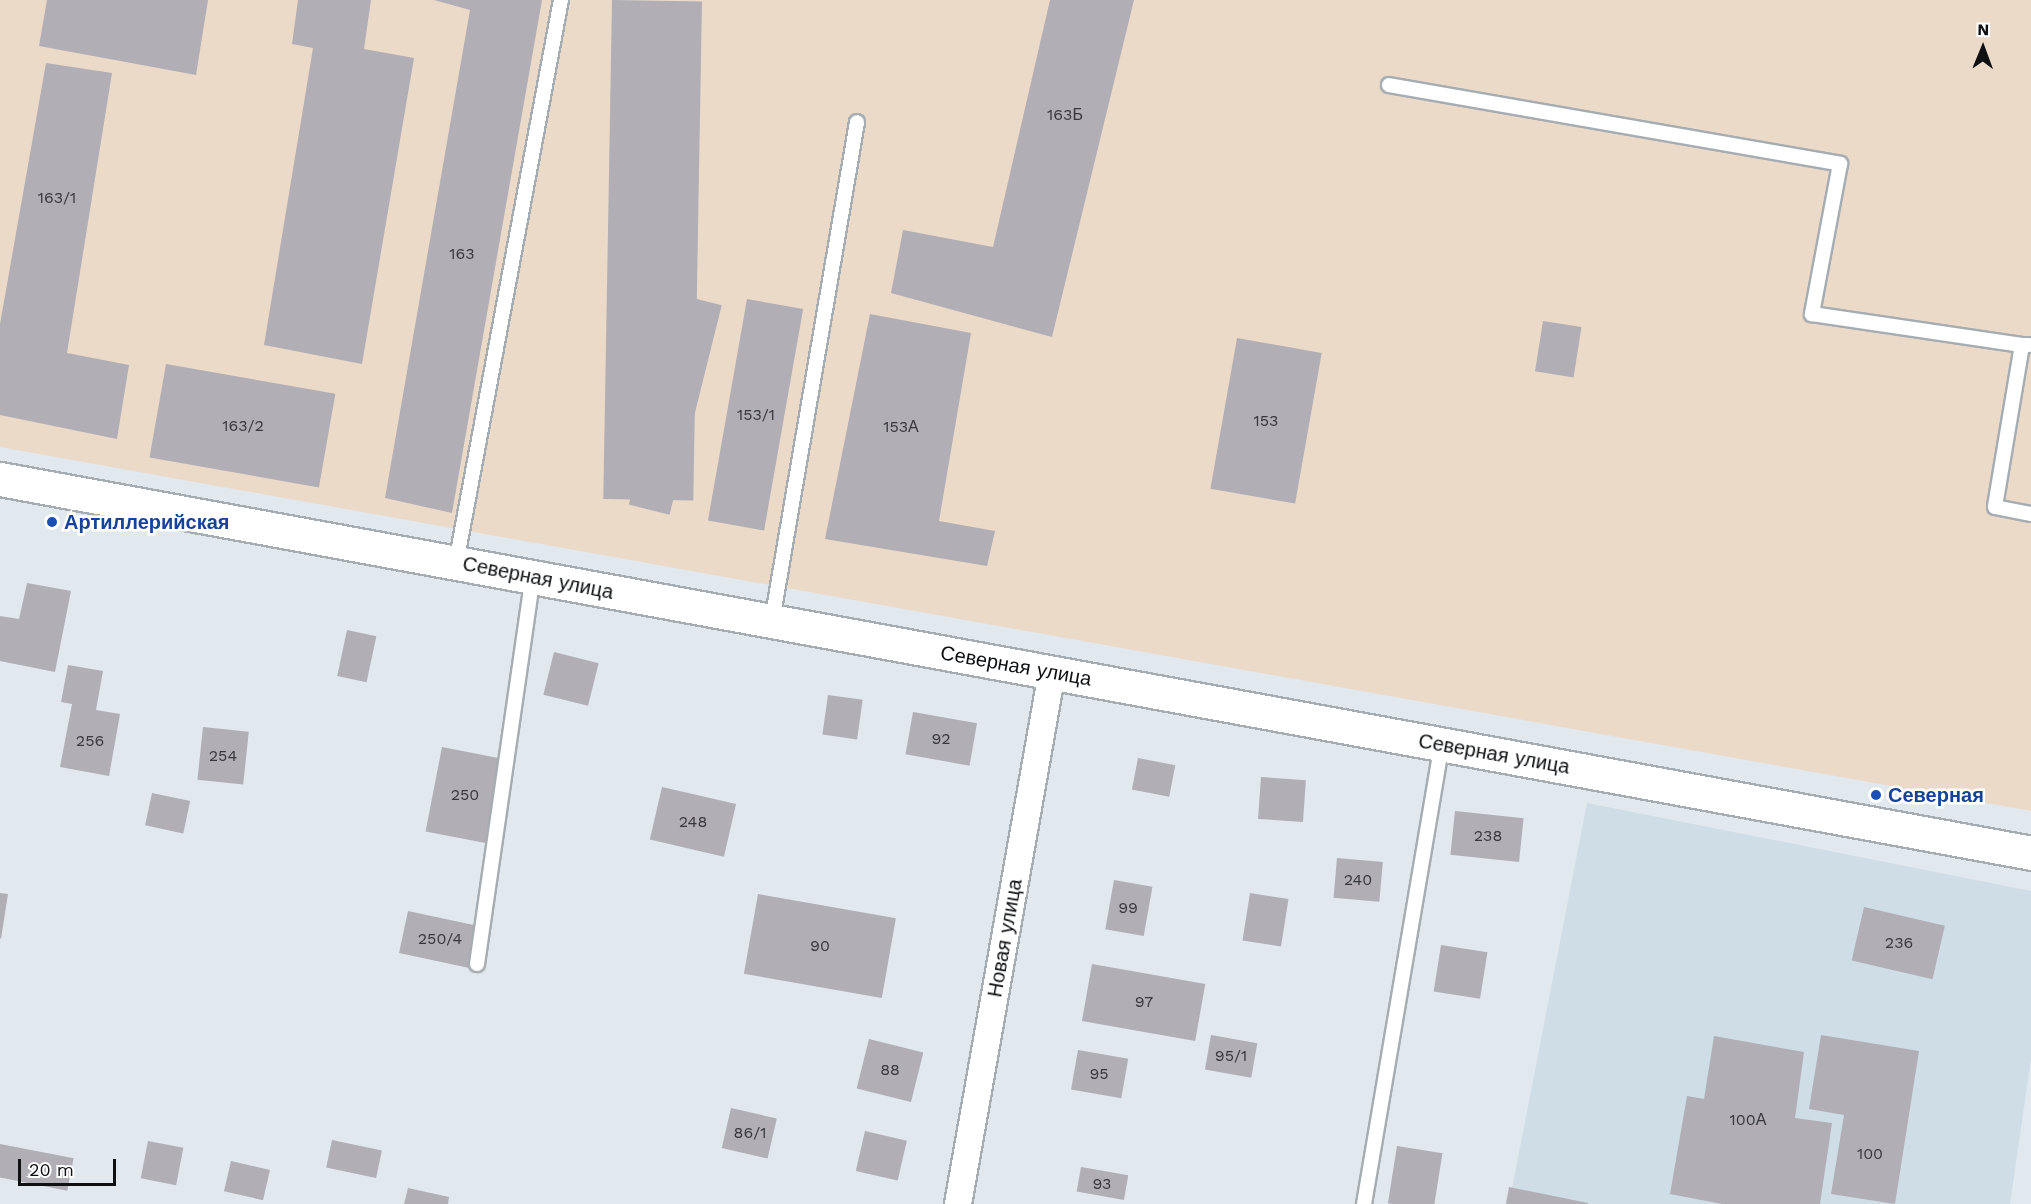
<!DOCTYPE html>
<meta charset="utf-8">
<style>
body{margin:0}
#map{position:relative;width:2031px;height:1204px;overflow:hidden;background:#e1e8ee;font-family:"Work Sans",sans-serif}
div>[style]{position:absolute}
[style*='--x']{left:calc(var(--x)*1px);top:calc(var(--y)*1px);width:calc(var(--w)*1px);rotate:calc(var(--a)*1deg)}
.built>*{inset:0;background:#cfdde7}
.industrial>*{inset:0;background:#ecdac9}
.building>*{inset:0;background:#b1aeb5;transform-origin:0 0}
.roads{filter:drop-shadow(2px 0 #a6adb2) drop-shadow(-2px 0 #a6adb2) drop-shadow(0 2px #a6adb2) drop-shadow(0 -2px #a6adb2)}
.lane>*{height:14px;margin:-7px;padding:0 7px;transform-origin:7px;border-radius:7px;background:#fff}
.street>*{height:26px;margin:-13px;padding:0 13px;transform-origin:13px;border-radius:13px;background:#fff}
.secondary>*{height:33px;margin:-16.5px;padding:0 16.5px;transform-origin:16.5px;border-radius:16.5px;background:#fff}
.dots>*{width:16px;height:16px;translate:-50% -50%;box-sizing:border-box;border:3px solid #fff;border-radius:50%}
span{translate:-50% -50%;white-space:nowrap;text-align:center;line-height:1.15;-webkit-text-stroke:5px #fff;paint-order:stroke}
.number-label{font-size:16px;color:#37383b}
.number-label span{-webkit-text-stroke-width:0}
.transit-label{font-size:20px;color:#164399;font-weight:700}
.left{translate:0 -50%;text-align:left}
.street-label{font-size:20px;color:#0e1012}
.north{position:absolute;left:1953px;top:18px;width:60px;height:60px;-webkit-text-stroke:4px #fff;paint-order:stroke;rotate:1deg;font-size:16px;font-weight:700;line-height:24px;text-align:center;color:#0e1012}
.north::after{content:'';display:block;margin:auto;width:21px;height:27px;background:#0e1012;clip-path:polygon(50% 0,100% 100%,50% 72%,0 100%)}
.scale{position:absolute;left:18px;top:1159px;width:98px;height:27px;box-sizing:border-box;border:3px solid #0e1012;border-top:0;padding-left:8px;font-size:18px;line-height:21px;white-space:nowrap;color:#0e1012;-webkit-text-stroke:4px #fff;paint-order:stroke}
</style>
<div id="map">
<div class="built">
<div style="clip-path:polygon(1587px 803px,2031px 891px,2031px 1059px,2010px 1204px,1509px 1204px)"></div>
</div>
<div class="industrial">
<div style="clip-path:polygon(0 0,2031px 0,2031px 811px,0 447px)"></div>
</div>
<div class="building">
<div style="clip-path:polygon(47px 0,208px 0,196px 75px,39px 46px)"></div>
<div style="clip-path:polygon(298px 0,371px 0,364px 49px,414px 58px,362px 364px,264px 345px,313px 48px,292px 44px)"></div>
<div style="clip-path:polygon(434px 0,542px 0,452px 513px,385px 498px,470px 10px)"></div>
<div style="left:612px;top:0;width:90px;height:499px;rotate:1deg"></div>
<div style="clip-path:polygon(1050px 0,1134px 0,1052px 337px,891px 293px,903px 230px,993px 247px)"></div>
<div style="clip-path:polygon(46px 63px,112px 73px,67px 353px,129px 365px,117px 439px,0 415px,0 324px)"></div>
<div style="left:681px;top:295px;width:42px;height:216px;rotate:14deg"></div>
<div style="left:747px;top:299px;width:57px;height:225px;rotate:10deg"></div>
<div style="clip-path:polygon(870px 314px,971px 333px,939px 521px,995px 531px,987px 566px,825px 539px)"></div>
<div style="left:1543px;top:321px;width:39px;height:51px;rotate:9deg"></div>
<div style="left:1237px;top:338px;width:86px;height:153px;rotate:10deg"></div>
<div style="left:166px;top:364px;width:172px;height:95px;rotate:10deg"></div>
<div style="clip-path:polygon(27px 583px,71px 591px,55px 672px,0 661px,0 616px,19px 619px)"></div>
<div style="left:347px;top:630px;width:30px;height:47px;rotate:12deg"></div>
<div style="left:554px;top:652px;width:46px;height:44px;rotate:14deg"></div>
<div style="clip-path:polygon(68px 665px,103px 671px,96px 710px,120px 714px,109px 776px,60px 767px,72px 704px,61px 702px)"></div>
<div style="left:828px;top:695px;width:35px;height:40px;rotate:8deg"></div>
<div style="left:913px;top:712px;width:65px;height:43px;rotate:10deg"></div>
<div style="left:203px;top:727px;width:46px;height:53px;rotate:6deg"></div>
<div style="left:442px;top:747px;width:65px;height:86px;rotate:11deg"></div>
<div style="left:1138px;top:758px;width:38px;height:32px;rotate:11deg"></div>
<div style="left:1261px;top:777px;width:45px;height:42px;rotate:4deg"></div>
<div style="left:662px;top:787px;width:76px;height:54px;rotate:13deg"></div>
<div style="left:152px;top:793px;width:39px;height:33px;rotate:12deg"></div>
<div style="left:1455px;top:811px;width:69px;height:44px;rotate:6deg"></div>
<div style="left:1337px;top:858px;width:46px;height:40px;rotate:5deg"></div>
<div style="left:1114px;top:880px;width:39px;height:50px;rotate:10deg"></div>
<div style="clip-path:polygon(0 893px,8px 894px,1px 939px,0 938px)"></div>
<div style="left:1250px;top:893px;width:39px;height:48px;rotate:9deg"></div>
<div style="left:758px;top:894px;width:140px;height:81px;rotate:10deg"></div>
<div style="left:1864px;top:907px;width:83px;height:55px;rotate:13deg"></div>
<div style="left:408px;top:911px;width:73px;height:43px;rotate:12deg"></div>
<div style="left:1441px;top:945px;width:47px;height:47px;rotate:9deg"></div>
<div style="left:1092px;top:964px;width:115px;height:58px;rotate:10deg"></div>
<div style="left:1211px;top:1035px;width:47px;height:35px;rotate:10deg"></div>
<div style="clip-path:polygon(1821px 1035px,1919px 1051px,1895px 1204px,1831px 1194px,1844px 1115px,1809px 1109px)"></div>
<div style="clip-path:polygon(1714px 1036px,1804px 1052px,1795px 1118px,1832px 1123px,1820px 1204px,1722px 1204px,1670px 1194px,1687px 1096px,1704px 1099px)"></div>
<div style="left:869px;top:1039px;width:56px;height:51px;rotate:14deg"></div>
<div style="left:1078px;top:1050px;width:51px;height:40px;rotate:10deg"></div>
<div style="left:731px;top:1108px;width:47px;height:41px;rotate:13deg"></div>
<div style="left:865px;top:1131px;width:43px;height:41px;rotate:13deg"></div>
<div style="left:332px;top:1140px;width:51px;height:28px;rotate:12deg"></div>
<div style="left:148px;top:1141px;width:36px;height:38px;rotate:11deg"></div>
<div style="left:0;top:1144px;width:75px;height:33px;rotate:11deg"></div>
<div style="left:1397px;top:1146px;width:46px;height:58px;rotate:9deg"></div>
<div style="left:231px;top:1161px;width:40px;height:31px;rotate:13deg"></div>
<div style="left:1081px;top:1167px;width:48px;height:25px;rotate:10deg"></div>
<div style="clip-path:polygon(1509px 1187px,1588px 1203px,1588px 1204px,1506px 1204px)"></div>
<div style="clip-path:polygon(408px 1188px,449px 1197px,448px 1204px,404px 1204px)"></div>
</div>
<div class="roads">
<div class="lane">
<div style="--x:1389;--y:85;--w:458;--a:9.9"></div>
<div style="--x:1840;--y:164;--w:153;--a:100.6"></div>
<div style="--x:1812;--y:314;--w:212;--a:8.4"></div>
<div style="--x:2029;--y:345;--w:7;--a:180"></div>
<div style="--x:2022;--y:345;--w:164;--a:99.5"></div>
<div style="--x:1995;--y:507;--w:37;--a:11"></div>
<div style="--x:456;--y:563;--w:573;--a:-79.44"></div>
<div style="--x:772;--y:621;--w:506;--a:-80.33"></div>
<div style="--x:477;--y:964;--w:391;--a:-81.8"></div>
<div style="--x:1364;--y:1204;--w:467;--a:-80.4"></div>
</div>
<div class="street">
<div style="--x:958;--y:1204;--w:540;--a:-79.98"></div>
</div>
<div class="secondary">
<div style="--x:0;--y:479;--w:2065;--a:10.43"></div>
</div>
</div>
<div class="dots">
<div style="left:52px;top:522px;background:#1a4fb4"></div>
<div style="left:1876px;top:795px;background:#1a4fb4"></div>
</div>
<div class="number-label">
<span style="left:1065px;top:115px">163Б</span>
<span style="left:57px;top:198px">163/1</span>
<span style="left:462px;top:254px">163</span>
<span style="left:756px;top:415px">153/1</span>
<span style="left:1266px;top:421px">153</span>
<span style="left:243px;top:426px">163/2</span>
<span style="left:901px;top:427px">153А</span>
<span style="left:941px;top:739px">92</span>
<span style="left:90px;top:741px">256</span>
<span style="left:223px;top:756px">254</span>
<span style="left:465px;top:795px">250</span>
<span style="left:693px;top:822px">248</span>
<span style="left:1488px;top:836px">238</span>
<span style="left:1358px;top:880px">240</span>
<span style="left:1128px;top:908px">99</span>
<span style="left:440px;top:939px">250/4</span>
<span style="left:1899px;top:943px">236</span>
<span style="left:820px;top:946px">90</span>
<span style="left:1144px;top:1002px">97</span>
<span style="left:1231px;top:1056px">95/1</span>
<span style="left:890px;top:1070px">88</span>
<span style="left:1099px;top:1074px">95</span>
<span style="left:1748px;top:1120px">100А</span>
<span style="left:750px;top:1133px">86/1</span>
<span style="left:1870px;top:1154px">100</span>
<span style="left:1102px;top:1184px">93</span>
</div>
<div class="transit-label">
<span class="left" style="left:64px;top:522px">Артиллерийская</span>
<span class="left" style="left:1888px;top:795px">Северная</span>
</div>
<div class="street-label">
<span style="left:538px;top:578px;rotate:11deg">Северная улица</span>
<span style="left:1016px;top:666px;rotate:10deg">Северная улица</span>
<span style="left:1494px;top:754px;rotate:10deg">Северная улица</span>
<span style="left:1005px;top:938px;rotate:-80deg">Новая улица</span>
</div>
<div class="north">N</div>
<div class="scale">20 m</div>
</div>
